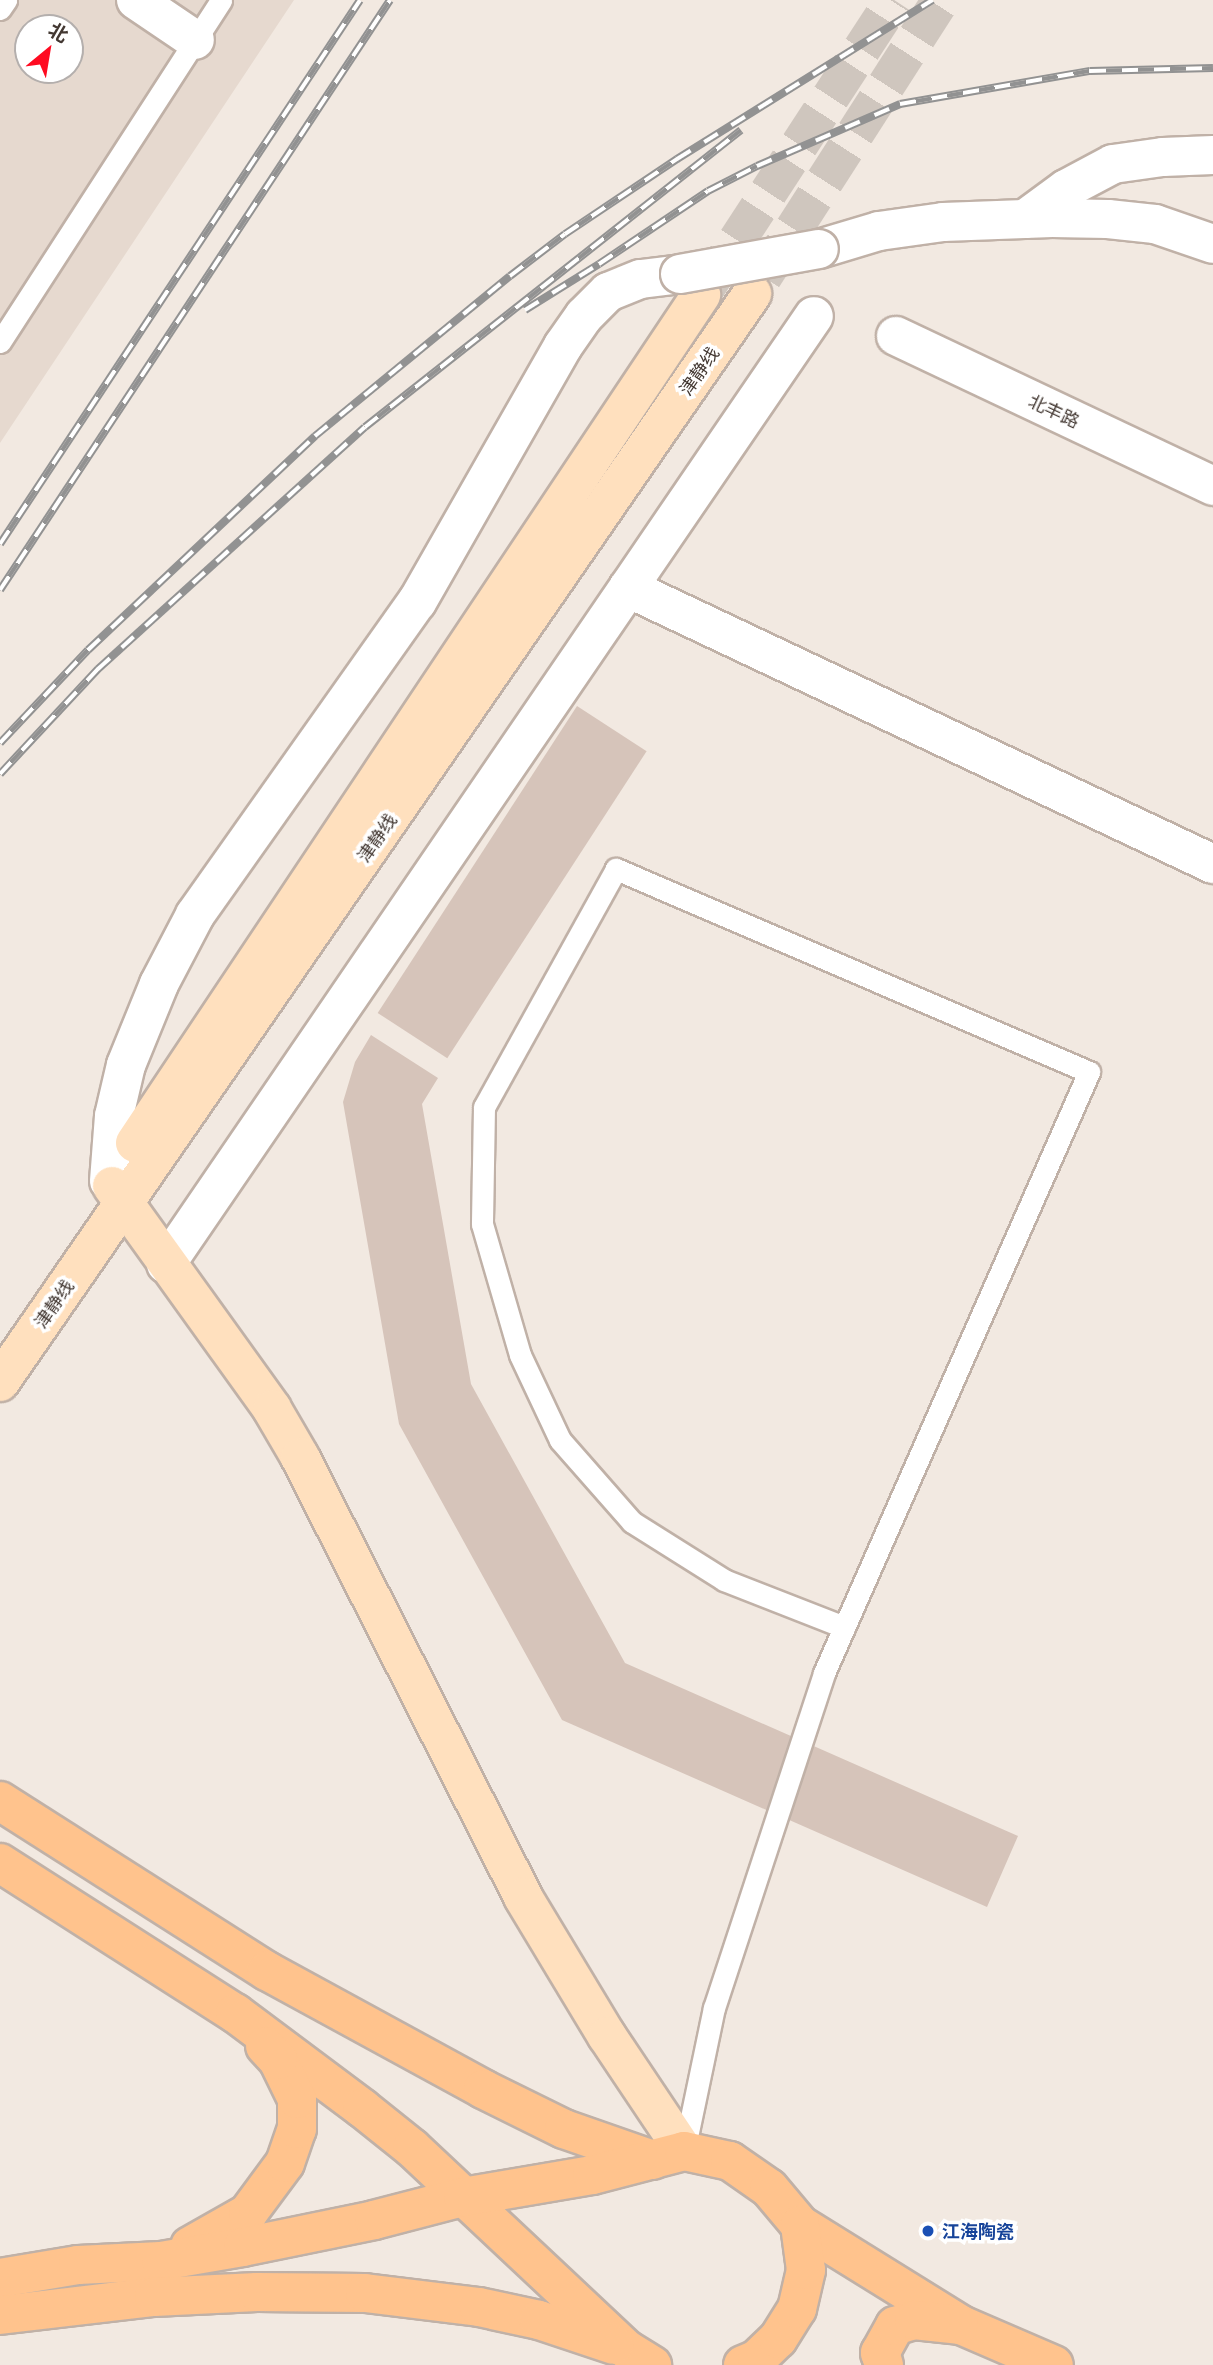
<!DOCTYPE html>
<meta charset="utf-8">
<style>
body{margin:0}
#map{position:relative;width:1213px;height:2365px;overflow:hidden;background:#f2e9e1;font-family:Manrope,"Noto Sans SC",sans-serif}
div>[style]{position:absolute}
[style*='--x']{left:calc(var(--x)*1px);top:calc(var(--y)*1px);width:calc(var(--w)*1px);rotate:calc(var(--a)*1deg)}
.residential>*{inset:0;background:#e6d9cf}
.building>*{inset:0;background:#d6c4ba;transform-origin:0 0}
.secondary-tunnel>*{height:38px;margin-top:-19px;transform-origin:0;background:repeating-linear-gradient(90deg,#cfc6be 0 38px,transparent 0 57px)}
.roads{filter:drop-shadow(2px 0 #c0b1a7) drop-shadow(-2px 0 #c0b1a7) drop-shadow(0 2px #c0b1a7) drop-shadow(0 -2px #c0b1a7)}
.service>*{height:21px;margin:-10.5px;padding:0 10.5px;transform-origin:10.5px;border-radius:10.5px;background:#fff}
.minor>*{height:38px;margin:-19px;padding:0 19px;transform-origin:19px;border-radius:19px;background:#fff}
.secondary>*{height:38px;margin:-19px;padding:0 19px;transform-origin:19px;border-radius:19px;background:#ffe0be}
.primary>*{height:38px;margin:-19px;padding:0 19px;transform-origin:19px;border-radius:19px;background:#ffc38d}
.rail>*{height:8px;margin-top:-4px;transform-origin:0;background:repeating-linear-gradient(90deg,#fff 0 16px,#929292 0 32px);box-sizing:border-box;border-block:2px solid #929292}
.bridges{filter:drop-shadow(2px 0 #c0b1a7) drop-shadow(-2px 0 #c0b1a7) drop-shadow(0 2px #c0b1a7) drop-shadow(0 -2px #c0b1a7)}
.minor-bridge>*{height:38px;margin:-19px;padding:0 19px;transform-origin:19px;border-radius:19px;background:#fff}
.dots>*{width:19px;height:19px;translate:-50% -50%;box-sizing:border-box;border:4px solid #fff;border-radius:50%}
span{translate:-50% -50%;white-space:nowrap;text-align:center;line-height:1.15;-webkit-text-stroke:7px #fff;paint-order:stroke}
.street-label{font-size:18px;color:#433832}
.transit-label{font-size:18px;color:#164399;font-weight:700}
.left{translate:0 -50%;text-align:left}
.north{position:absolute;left:14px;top:14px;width:70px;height:70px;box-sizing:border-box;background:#fff;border:2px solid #b4afad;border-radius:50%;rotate:30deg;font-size:19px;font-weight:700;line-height:28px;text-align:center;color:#433832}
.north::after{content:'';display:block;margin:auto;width:24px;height:32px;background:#ff0b21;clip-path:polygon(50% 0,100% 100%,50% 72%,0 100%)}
</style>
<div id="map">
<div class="residential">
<div style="clip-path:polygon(evenodd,0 0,294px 0,0 443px,0 0,28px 28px,70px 28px,70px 70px,28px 70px,28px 28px)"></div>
</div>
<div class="building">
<div style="left:577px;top:706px;width:83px;height:366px;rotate:33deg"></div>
<div style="clip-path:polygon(371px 1035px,438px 1078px,422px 1104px,471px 1384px,625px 1663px,1018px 1836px,987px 1907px,562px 1720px,399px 1424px,343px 1102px,355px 1062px)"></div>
</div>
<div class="secondary-tunnel">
<div style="--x:763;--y:277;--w:329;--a:-57.3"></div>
<div style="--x:706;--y:288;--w:344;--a:-56.9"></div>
</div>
<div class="roads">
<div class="service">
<div style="--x:0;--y:9;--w:11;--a:-56"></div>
<div style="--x:0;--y:342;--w:407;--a:-57.1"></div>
<div style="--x:684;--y:2151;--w:146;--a:-78.2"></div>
<div style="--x:714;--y:2008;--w:353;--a:-71.8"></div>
<div style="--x:824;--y:1673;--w:657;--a:-66.21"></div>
<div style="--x:1089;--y:1072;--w:515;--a:-156.77"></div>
<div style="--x:616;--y:869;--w:272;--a:119"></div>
<div style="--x:484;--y:1107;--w:117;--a:91"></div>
<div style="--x:482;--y:1224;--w:136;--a:73.8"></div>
<div style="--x:520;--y:1355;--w:94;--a:64.8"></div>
<div style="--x:560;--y:1440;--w:109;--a:48.7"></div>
<div style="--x:632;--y:1522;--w:109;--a:32.2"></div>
<div style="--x:724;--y:1580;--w:129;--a:21.4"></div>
</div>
<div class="minor">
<div style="--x:136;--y:0;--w:71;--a:34.1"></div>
<div style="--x:1025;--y:219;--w:51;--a:-36.2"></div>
<div style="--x:1066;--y:189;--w:53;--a:-28"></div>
<div style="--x:1113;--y:164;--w:50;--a:-8"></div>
<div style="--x:1163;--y:157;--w:50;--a:-2.3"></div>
<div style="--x:819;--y:249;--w:63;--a:-16.7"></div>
<div style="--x:879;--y:231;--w:65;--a:-8"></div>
<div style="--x:943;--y:222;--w:109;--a:-2.1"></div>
<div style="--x:1052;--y:218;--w:56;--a:1"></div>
<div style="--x:1108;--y:219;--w:47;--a:6.1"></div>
<div style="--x:1155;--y:224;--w:61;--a:19"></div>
<div style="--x:896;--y:336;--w:351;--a:25.3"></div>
<div style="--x:628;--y:588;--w:647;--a:25.26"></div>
<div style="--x:109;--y:1181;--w:65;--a:-85.6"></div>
<div style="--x:114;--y:1116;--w:52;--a:-76.8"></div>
<div style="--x:126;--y:1065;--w:87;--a:-67.8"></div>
<div style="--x:159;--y:984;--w:78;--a:-62.4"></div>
<div style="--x:195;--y:915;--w:384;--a:-54.7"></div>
<div style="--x:417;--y:602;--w:295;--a:-60.3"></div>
<div style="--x:563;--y:346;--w:37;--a:-55"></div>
<div style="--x:584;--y:316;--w:34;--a:-45"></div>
<div style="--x:608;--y:292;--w:35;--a:-22"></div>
<div style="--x:641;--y:279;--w:39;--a:-7"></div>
<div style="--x:166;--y:1264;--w:1148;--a:-55.65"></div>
</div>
<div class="secondary">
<div style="--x:135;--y:1143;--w:1020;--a:-56.28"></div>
<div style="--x:112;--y:1186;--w:274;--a:54.3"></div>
<div style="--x:272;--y:1409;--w:56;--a:59.7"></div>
<div style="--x:300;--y:1457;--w:493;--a:63.1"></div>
<div style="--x:523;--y:1897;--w:162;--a:58.9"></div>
<div style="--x:607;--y:2036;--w:138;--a:56.2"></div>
<div style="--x:0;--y:1382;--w:1323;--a:-55.35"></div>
</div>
<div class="primary">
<div style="--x:0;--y:1801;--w:317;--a:32.5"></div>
<div style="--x:267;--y:1971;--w:246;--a:28.6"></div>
<div style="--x:483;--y:2089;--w:90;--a:26.3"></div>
<div style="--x:564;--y:2129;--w:94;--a:19.2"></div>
<div style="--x:0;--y:1863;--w:279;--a:32.6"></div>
<div style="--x:235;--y:2013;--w:159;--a:36.8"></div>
<div style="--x:362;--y:2108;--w:64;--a:38.7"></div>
<div style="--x:412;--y:2148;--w:294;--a:43.2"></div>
<div style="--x:626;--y:2349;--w:31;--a:32"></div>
<div style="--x:190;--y:2246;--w:67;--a:-29.6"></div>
<div style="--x:248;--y:2213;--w:62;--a:-53.5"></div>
<div style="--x:285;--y:2163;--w:36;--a:-71"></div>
<div style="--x:297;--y:2129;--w:30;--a:-90"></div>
<div style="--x:297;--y:2099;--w:43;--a:-116"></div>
<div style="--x:278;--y:2060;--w:19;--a:-133"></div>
<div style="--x:0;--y:2278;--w:79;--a:-9.5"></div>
<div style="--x:78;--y:2265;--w:83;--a:-2.8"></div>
<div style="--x:161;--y:2261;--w:83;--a:-9.7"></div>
<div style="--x:243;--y:2247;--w:134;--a:-11.6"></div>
<div style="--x:374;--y:2220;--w:92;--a:-14.5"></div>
<div style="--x:463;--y:2197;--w:131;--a:-9.7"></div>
<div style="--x:592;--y:2175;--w:95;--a:-14.6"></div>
<div style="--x:684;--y:2151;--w:47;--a:12.3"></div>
<div style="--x:730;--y:2161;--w:47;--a:34.7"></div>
<div style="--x:769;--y:2188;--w:48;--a:50"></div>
<div style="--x:800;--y:2225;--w:190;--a:31.8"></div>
<div style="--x:961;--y:2325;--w:101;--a:23.3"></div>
<div style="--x:0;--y:2315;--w:155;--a:-6.7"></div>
<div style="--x:154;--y:2297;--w:103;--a:-2.8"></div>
<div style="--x:257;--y:2292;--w:108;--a:0.5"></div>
<div style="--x:365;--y:2293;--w:115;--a:7"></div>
<div style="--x:479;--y:2307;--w:61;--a:12.2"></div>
<div style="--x:539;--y:2320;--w:79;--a:18.4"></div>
<div style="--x:743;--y:2365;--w:15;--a:-23"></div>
<div style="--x:757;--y:2359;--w:29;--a:-44"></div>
<div style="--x:778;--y:2339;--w:36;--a:-58"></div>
<div style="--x:797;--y:2309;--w:40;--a:-77"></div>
<div style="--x:806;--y:2270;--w:45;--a:-97.6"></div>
<div style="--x:884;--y:2365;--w:13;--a:-108"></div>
<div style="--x:880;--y:2353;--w:31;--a:-61"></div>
<div style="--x:895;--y:2326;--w:20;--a:-18"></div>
<div style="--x:914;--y:2320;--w:45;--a:6.3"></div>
</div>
</div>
<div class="rail">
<div style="--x:525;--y:310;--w:87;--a:-31.9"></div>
<div style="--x:599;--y:264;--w:131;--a:-33.8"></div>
<div style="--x:708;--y:191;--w:55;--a:-27"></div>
<div style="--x:757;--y:166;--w:156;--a:-23.4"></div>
<div style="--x:900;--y:104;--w:193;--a:-9.9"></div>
<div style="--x:1090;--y:71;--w:123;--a:-1.4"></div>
<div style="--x:0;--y:544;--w:652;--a:-56.5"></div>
<div style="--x:0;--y:590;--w:707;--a:-56.53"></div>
<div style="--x:0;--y:743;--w:128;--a:-46.6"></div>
<div style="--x:88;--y:650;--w:312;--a:-43.3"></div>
<div style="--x:315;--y:436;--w:252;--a:-39.4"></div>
<div style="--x:510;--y:276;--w:69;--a:-37.4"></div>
<div style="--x:565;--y:234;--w:135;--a:-33.8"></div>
<div style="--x:677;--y:159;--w:301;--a:-31.9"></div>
<div style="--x:0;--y:774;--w:144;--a:-47"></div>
<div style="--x:98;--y:669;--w:360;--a:-42.2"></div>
<div style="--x:365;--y:427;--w:479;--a:-38.3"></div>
</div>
<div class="bridges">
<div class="minor-bridge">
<div style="--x:680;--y:274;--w:141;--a:-10.2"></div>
</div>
</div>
<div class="dots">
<div style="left:928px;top:2231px;background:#1a4fb4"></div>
</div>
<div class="street-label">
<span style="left:699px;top:371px;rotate:-55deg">津静线</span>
<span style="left:1054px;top:411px;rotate:25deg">北丰路</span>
<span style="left:377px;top:838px;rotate:-55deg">津静线</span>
<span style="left:54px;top:1304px;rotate:-55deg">津静线</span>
</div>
<div class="transit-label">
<span class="left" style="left:942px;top:2231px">江海陶瓷</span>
</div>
<div class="north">北</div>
</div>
